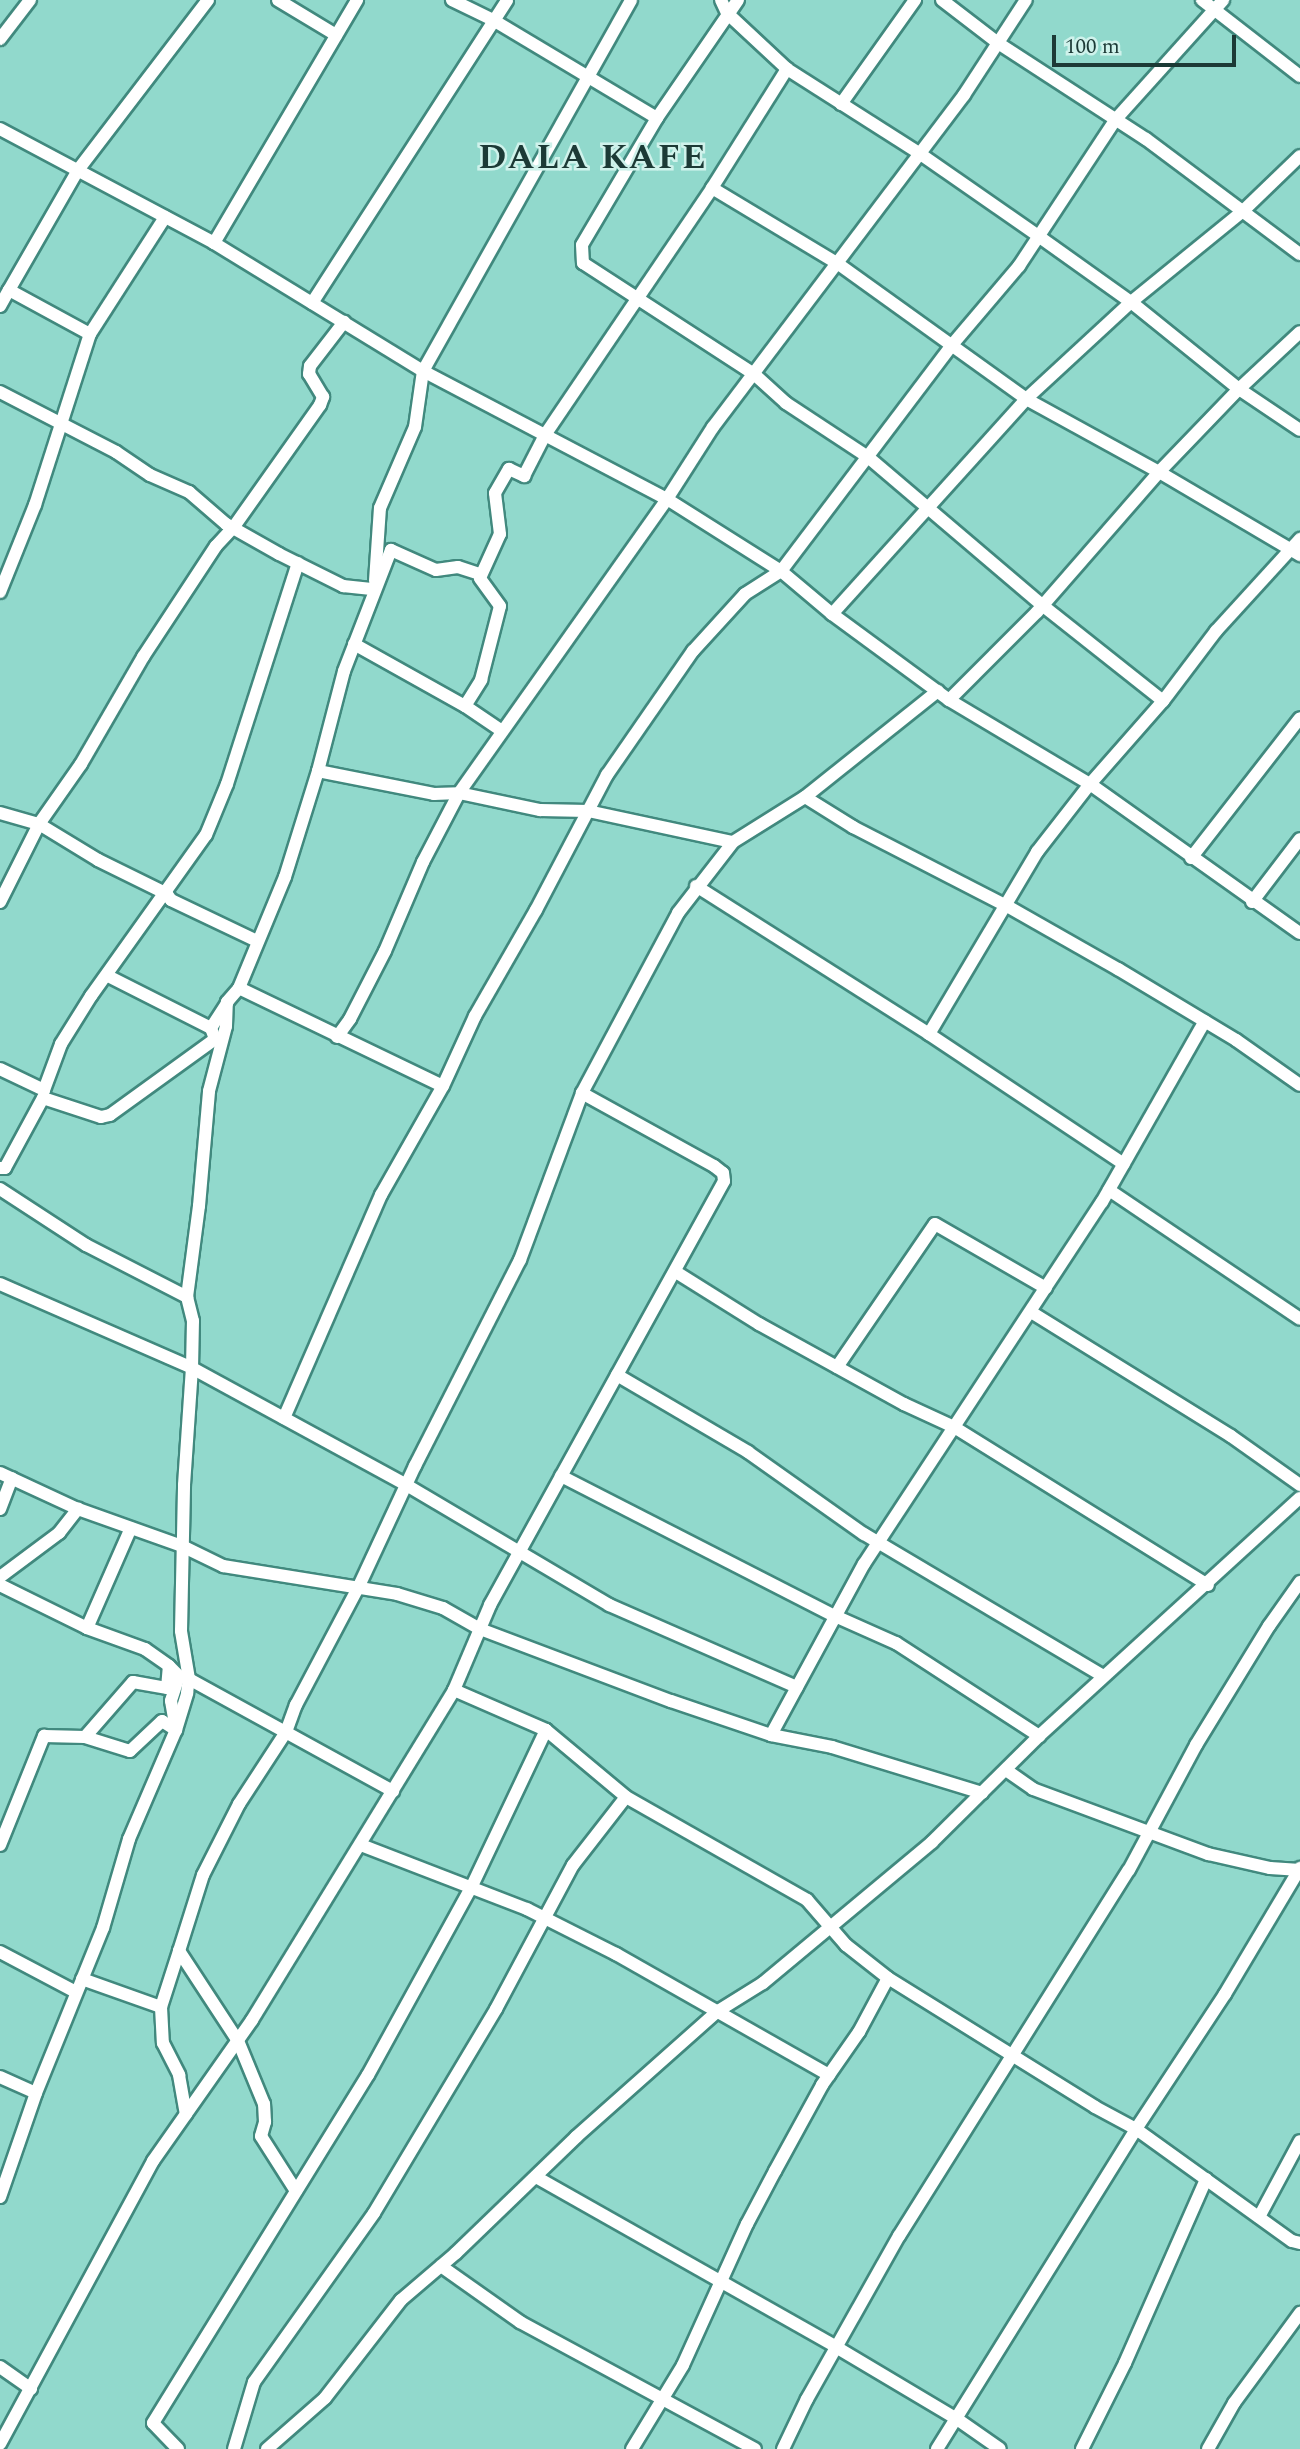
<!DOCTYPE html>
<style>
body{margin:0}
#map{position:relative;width:1300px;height:2449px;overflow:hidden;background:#91d9cc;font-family:Spectral,serif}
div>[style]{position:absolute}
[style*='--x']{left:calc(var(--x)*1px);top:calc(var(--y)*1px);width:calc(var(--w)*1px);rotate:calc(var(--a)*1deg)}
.roads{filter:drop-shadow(2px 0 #41897e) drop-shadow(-2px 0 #41897e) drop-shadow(0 2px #41897e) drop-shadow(0 -2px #41897e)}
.minor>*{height:12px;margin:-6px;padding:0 6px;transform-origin:6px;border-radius:6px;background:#fff}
span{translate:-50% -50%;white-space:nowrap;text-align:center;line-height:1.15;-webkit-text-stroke:5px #cff2eb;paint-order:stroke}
.district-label{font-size:35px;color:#1c3a36;font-weight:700;letter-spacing:2px}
.scale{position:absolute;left:1052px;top:35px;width:184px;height:32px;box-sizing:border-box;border:4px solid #1c3a36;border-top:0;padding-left:9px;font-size:21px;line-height:24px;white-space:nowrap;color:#1c3a36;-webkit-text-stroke:5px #cff2eb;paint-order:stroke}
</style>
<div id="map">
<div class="roads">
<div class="minor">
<div style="--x:278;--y:0;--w:68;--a:31.1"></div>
<div style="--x:452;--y:0;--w:46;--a:26"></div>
<div style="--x:493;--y:20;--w:191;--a:30.9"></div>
<div style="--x:721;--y:0;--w:14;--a:65"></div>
<div style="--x:727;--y:13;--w:82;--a:43"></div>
<div style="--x:787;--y:69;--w:156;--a:32.5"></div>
<div style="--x:919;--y:153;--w:144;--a:34.8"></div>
<div style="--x:1037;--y:235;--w:115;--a:35.5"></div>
<div style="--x:1131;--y:302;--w:139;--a:38.9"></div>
<div style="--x:1239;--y:389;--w:73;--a:33.9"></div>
<div style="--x:738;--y:0;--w:143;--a:124.5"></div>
<div style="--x:657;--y:118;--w:147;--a:120.6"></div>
<div style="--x:582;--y:245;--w:18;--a:87"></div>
<div style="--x:583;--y:263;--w:204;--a:33"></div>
<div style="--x:754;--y:374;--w:43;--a:42.2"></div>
<div style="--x:786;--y:403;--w:98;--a:33.4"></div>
<div style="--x:868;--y:457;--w:228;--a:40.4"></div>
<div style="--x:1042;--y:605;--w:154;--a:38.4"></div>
<div style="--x:942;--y:0;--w:71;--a:37.5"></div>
<div style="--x:998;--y:43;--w:176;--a:33"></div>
<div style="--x:1146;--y:139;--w:192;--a:36.8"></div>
<div style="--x:1202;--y:0;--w:124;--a:37.8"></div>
<div style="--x:0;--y:39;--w:49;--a:-52.4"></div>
<div style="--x:841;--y:104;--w:128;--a:-54.6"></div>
<div style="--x:0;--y:129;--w:242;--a:28"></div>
<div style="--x:214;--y:243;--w:245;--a:31.5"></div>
<div style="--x:423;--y:371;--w:276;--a:27.7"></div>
<div style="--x:667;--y:499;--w:135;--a:32.3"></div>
<div style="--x:781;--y:571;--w:67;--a:40.1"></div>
<div style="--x:832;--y:614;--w:145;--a:36.3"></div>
<div style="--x:949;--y:700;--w:164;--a:30.8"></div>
<div style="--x:1090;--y:784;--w:257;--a:35.4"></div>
<div style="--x:712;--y:188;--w:146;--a:31"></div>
<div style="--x:837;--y:263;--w:233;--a:35.7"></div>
<div style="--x:1026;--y:399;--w:152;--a:28.8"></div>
<div style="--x:1159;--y:472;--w:164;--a:30.5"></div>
<div style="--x:214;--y:243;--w:282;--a:-59.5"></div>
<div style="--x:9;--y:290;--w:138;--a:-60.1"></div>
<div style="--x:78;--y:170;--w:214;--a:-52.6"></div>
<div style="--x:312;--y:303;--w:360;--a:-57.2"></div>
<div style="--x:0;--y:306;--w:18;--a:-61"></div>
<div style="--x:9;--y:290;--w:92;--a:28.5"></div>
<div style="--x:0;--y:392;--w:131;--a:27.3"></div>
<div style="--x:116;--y:452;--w:41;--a:34.1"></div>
<div style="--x:150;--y:475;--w:43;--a:23.6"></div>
<div style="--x:189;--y:492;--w:49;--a:40.9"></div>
<div style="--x:226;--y:524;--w:61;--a:29.5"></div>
<div style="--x:279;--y:554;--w:72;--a:26.6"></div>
<div style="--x:343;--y:586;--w:31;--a:6"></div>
<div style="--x:375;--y:581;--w:73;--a:-86.1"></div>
<div style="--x:380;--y:508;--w:88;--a:-66.6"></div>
<div style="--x:415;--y:427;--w:57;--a:-81.9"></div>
<div style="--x:423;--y:371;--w:425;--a:-60.7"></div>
<div style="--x:0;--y:592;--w:94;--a:-68.1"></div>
<div style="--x:35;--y:505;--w:180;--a:-72.2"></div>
<div style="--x:90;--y:334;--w:139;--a:-57.3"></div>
<div style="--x:832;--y:614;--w:290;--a:-47.9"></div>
<div style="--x:1026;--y:399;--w:143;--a:-42.7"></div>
<div style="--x:1131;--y:302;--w:144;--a:-39.1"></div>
<div style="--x:1243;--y:211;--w:79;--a:-44"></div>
<div style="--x:354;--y:644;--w:127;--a:29.2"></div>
<div style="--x:949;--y:700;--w:124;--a:-45"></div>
<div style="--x:1037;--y:612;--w:186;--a:-48.9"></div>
<div style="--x:1159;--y:472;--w:115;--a:-46.1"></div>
<div style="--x:1239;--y:389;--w:83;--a:-43.1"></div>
<div style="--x:502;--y:731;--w:45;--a:-146"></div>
<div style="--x:465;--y:706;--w:31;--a:-58"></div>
<div style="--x:481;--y:680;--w:76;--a:-75.6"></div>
<div style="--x:500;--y:606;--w:34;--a:-126"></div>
<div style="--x:480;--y:578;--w:48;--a:-65.6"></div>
<div style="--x:500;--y:534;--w:41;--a:-97"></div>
<div style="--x:495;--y:493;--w:28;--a:-60"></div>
<div style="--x:509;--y:469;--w:17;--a:25"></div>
<div style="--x:524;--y:476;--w:46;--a:-62.9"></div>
<div style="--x:545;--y:435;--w:298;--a:-55.9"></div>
<div style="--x:712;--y:188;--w:141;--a:-57.8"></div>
<div style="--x:318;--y:771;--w:118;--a:11.2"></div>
<div style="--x:434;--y:794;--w:25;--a:-2"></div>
<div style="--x:459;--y:793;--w:83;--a:11.9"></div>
<div style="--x:540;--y:810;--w:48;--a:1.2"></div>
<div style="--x:588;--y:811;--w:148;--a:12.1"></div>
<div style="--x:805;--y:797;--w:57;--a:32"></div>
<div style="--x:853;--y:827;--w:173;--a:27.2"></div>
<div style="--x:1007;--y:906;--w:128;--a:29.6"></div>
<div style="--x:1118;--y:969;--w:138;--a:31"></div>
<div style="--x:1236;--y:1040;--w:78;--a:35.1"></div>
<div style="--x:0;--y:813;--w:41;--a:15.8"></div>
<div style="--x:39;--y:824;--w:69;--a:31.4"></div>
<div style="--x:98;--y:860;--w:77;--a:26.2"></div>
<div style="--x:167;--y:894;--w:7;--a:56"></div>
<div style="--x:171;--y:900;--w:95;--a:25.5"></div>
<div style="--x:1191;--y:858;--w:177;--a:-52.1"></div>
<div style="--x:696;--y:886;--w:276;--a:32.4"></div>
<div style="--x:929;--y:1034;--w:234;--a:33.7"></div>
<div style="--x:0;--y:902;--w:87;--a:-63.4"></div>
<div style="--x:39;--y:824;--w:73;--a:-55"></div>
<div style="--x:81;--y:764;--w:124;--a:-59.9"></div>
<div style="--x:143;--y:657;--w:133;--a:-56.7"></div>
<div style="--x:216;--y:546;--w:25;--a:-47"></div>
<div style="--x:233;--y:528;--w:151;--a:-54.7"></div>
<div style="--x:320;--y:405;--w:9;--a:-69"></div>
<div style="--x:323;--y:397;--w:27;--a:-121"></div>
<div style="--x:309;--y:374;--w:8;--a:-83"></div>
<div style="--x:310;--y:366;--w:56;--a:-52.3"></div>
<div style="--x:1252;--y:902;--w:79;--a:-52.7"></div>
<div style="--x:108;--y:976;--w:115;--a:26.8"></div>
<div style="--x:239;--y:988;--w:226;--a:25.7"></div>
<div style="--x:929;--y:1034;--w:212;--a:-59.3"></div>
<div style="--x:1037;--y:852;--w:86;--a:-52.1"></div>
<div style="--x:1090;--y:784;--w:111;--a:-48.7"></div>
<div style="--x:1163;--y:701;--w:88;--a:-52.9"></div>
<div style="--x:1216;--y:631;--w:125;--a:-47.6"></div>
<div style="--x:337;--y:1037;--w:22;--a:-54"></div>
<div style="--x:350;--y:1019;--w:76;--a:-62.8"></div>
<div style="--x:385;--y:951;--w:97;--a:-66.9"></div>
<div style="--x:423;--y:862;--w:78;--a:-62.4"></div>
<div style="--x:459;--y:793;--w:360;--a:-54.7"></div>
<div style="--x:667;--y:499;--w:85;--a:-57.4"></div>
<div style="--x:713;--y:427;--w:416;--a:-52.9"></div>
<div style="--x:964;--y:95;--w:113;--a:-56.9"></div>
<div style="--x:0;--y:1069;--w:49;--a:25.5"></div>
<div style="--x:44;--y:1090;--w:49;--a:-69.7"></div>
<div style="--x:61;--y:1044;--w:57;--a:-58"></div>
<div style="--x:91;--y:996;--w:198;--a:-54.5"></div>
<div style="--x:206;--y:835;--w:55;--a:-67.6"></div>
<div style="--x:227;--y:784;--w:232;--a:-72.2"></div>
<div style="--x:0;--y:1168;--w:5;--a:0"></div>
<div style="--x:5;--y:1168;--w:80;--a:-61.5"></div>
<div style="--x:43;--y:1098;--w:61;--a:18.1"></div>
<div style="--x:101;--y:1117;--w:9;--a:-13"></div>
<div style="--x:110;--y:1115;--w:130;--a:-35.9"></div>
<div style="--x:215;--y:1039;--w:12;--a:-110"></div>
<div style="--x:211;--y:1028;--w:30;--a:-57"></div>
<div style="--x:0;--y:1189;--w:103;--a:33.1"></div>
<div style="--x:86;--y:1245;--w:114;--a:27.2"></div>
<div style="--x:1109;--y:1190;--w:230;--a:34"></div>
<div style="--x:676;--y:1272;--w:98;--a:32.1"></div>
<div style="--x:759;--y:1324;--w:166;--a:28.9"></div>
<div style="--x:904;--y:1404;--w:55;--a:24.7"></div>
<div style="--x:954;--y:1427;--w:299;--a:31.9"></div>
<div style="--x:0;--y:1284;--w:210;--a:23.6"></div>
<div style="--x:192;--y:1368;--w:246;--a:28.6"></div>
<div style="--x:408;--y:1486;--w:234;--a:30.6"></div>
<div style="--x:609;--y:1605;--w:205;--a:23.6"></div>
<div style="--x:1031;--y:1312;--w:235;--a:31.8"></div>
<div style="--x:1231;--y:1436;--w:85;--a:35.4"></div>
<div style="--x:837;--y:1367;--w:173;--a:-55.6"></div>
<div style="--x:935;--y:1224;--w:128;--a:30"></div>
<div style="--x:617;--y:1375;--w:152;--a:30.4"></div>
<div style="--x:748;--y:1452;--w:142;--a:35.3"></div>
<div style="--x:864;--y:1534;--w:278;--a:30.7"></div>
<div style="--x:284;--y:1418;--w:243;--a:-66.5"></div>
<div style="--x:381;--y:1195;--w:125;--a:-60.4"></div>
<div style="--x:443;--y:1086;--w:77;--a:-65.4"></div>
<div style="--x:475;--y:1016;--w:122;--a:-60.1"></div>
<div style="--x:536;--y:910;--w:153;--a:-62.3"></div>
<div style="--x:607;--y:775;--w:151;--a:-55.3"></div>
<div style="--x:693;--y:651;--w:77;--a:-47.6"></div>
<div style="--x:745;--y:594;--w:43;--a:-32.6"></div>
<div style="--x:781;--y:571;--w:282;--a:-52.9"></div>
<div style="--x:951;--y:346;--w:105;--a:-49.6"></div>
<div style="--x:1019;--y:266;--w:176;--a:-56.6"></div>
<div style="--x:1116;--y:119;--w:160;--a:-48"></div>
<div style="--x:0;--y:1473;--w:86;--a:24.8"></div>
<div style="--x:78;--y:1509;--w:110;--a:19.6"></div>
<div style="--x:182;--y:1546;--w:46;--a:26"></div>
<div style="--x:223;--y:1566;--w:176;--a:9.1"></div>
<div style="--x:397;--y:1594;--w:48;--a:16.9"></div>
<div style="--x:443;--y:1608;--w:43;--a:29.6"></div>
<div style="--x:480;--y:1629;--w:204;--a:20.7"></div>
<div style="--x:671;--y:1701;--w:106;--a:18.8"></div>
<div style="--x:771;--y:1735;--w:62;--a:11.1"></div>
<div style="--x:832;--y:1747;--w:157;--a:17"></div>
<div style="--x:561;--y:1476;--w:308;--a:27.1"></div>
<div style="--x:835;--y:1616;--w:67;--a:23.9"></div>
<div style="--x:896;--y:1643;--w:171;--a:33"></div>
<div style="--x:0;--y:1509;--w:33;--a:-69"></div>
<div style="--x:0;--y:1577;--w:74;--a:-36.7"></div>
<div style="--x:59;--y:1533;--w:31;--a:-52"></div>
<div style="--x:0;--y:1585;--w:97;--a:26.3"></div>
<div style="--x:87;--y:1628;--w:62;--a:19.9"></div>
<div style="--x:145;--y:1649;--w:29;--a:35"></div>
<div style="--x:169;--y:1666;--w:14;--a:45"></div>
<div style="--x:179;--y:1676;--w:26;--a:108"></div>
<div style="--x:171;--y:1701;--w:23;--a:80"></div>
<div style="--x:87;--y:1628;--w:109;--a:-66.3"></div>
<div style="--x:189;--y:1679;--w:233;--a:28.8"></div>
<div style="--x:454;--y:1690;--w:100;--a:23.5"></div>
<div style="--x:546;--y:1730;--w:104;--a:39.9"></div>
<div style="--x:626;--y:1797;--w:208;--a:29.6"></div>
<div style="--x:807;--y:1900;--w:60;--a:49.1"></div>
<div style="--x:846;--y:1945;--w:53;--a:38.2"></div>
<div style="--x:888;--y:1978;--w:244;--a:31.9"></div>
<div style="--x:1095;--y:2107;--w:47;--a:28.2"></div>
<div style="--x:1136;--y:2129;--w:192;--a:35.7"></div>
<div style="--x:1292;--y:2241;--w:8;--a:14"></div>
<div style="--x:771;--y:1735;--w:195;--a:-61.5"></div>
<div style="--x:864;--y:1564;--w:433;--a:-56.7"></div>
<div style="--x:1102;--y:1202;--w:208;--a:-60.4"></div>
<div style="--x:85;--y:1737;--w:73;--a:-48.9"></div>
<div style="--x:133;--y:1682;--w:35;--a:10"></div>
<div style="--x:167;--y:1688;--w:22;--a:-85"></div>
<div style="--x:1006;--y:1770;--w:33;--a:35"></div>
<div style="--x:1033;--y:1789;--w:187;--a:20.4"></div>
<div style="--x:1208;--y:1854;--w:64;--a:12.7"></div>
<div style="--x:1270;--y:1868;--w:30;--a:4"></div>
<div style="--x:0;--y:1845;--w:118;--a:-68"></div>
<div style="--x:44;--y:1736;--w:41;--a:1.4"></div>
<div style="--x:85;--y:1737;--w:47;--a:17.3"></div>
<div style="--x:130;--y:1751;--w:44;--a:-43.2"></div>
<div style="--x:162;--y:1721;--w:17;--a:33"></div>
<div style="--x:361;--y:1845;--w:178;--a:21.1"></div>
<div style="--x:527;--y:1909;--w:100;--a:26.8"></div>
<div style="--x:616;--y:1954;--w:245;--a:29.6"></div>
<div style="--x:179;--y:1951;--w:59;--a:107.8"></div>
<div style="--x:161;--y:2007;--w:36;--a:87"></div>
<div style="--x:163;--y:2043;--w:36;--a:63"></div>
<div style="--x:179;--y:2075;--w:40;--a:80"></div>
<div style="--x:0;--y:1952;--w:86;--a:27.8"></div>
<div style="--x:82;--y:1979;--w:84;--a:19.5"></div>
<div style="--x:0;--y:2077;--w:39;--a:24"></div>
<div style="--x:536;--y:2177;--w:345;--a:29.5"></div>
<div style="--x:836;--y:2347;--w:141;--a:30.8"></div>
<div style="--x:957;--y:2419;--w:52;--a:34.9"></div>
<div style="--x:296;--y:2191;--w:65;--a:-122.5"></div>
<div style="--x:261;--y:2136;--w:15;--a:-74"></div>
<div style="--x:265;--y:2122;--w:18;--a:-93"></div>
<div style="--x:264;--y:2104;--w:68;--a:-112.4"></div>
<div style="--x:238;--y:2041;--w:108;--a:-123.2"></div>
<div style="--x:179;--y:1951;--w:80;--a:-72.5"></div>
<div style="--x:203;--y:1875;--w:80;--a:-63.1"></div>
<div style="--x:239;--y:1804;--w:86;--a:-56.9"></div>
<div style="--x:286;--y:1732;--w:29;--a:-70"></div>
<div style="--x:296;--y:1705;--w:132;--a:-62.1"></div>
<div style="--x:358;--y:1588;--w:135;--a:-65"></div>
<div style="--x:415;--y:1466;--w:231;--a:-63"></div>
<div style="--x:520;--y:1260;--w:178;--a:-69.6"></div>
<div style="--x:582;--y:1093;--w:204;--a:-61.9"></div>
<div style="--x:678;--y:913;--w:90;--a:-52.2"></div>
<div style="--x:733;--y:842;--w:85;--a:-32"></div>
<div style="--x:805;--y:797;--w:170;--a:-38.6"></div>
<div style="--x:0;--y:2197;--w:110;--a:-70.9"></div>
<div style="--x:36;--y:2093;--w:178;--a:-67.9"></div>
<div style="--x:103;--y:1928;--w:93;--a:-73.7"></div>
<div style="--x:129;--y:1839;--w:119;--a:-66.7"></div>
<div style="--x:176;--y:1730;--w:39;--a:-73"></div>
<div style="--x:187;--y:1693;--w:14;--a:-82"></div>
<div style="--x:189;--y:1679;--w:49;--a:-99.5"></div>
<div style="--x:181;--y:1631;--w:146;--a:-88.8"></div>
<div style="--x:184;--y:1485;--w:117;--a:-86.1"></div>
<div style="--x:192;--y:1368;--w:47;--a:-88.8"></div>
<div style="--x:193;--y:1321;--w:25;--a:-104"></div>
<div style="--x:187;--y:1297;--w:92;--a:-82.5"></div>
<div style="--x:199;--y:1206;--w:115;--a:-85"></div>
<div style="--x:209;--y:1091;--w:67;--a:-75.3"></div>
<div style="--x:226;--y:1026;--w:24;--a:-88"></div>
<div style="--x:227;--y:1002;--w:18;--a:-49"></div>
<div style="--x:239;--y:988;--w:120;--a:-67.5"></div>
<div style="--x:285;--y:877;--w:111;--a:-72.7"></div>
<div style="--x:318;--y:771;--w:103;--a:-75.4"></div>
<div style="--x:344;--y:671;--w:130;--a:-68.8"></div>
<div style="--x:391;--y:550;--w:49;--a:24"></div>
<div style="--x:436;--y:570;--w:22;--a:-8"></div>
<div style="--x:458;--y:567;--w:23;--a:18"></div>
<div style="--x:1259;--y:2217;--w:86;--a:-61.7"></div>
<div style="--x:441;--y:2266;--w:97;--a:35.3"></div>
<div style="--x:520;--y:2322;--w:267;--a:28.4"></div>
<div style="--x:0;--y:2367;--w:38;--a:35"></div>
<div style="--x:0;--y:2444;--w:322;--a:-61.6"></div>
<div style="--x:153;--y:2161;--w:172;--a:-54.9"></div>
<div style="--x:252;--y:2020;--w:387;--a:-58.5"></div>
<div style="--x:454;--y:1690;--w:92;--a:-67"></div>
<div style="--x:490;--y:1605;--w:484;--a:-61.1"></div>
<div style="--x:724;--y:1181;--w:8;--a:-97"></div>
<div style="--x:723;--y:1173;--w:11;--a:-142"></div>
<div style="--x:714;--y:1166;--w:151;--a:-151.1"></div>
<div style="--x:178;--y:2449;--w:36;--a:-134"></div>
<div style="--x:153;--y:2423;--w:409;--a:-58.3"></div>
<div style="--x:368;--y:2075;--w:213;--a:-61.2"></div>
<div style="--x:471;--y:1888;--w:175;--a:-64.6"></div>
<div style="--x:234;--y:2449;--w:70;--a:-73.4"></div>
<div style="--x:254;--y:2382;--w:207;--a:-54.6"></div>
<div style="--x:374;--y:2213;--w:238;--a:-59.1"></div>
<div style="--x:496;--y:2009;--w:163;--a:-61.9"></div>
<div style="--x:573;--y:1865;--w:86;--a:-52.1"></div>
<div style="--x:267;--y:2449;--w:77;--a:-41.3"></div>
<div style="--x:325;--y:2398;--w:124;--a:-52.2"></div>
<div style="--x:401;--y:2300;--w:72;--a:-40.5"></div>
<div style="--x:456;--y:2253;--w:167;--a:-44"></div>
<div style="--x:576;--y:2137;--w:190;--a:-41.6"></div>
<div style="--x:718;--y:2011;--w:53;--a:-31.9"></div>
<div style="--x:763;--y:1983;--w:220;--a:-39.8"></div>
<div style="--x:932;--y:1842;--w:151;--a:-44.7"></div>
<div style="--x:1039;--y:1736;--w:353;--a:-42.4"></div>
<div style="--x:632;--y:2449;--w:98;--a:-58.7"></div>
<div style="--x:683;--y:2365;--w:155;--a:-65.6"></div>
<div style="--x:747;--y:2224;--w:60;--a:-62.2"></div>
<div style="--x:775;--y:2171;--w:98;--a:-61.3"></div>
<div style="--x:822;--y:2085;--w:65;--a:-55.1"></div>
<div style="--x:859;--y:2032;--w:61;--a:-61.8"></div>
<div style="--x:783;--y:2449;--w:55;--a:-64.4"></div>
<div style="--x:807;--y:2399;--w:187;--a:-60.6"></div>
<div style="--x:899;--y:2236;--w:432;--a:-57.9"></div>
<div style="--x:1129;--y:1870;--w:142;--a:-61.8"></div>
<div style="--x:1196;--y:1745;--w:140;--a:-58.5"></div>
<div style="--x:1269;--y:1626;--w:54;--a:-54.8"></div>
<div style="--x:937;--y:2449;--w:377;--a:-58.1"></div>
<div style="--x:1136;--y:2129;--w:162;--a:-56.6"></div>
<div style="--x:1225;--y:1994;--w:147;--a:-59.2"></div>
<div style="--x:1082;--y:2449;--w:96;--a:-63.4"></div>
<div style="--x:1125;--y:2363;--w:201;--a:-66.2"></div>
<div style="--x:1208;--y:2449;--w:53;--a:-60.5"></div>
<div style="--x:1234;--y:2403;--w:112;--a:-53.7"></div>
</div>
</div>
<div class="district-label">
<span style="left:593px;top:158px">DALA KAFE</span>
</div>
<div class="scale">100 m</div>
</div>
